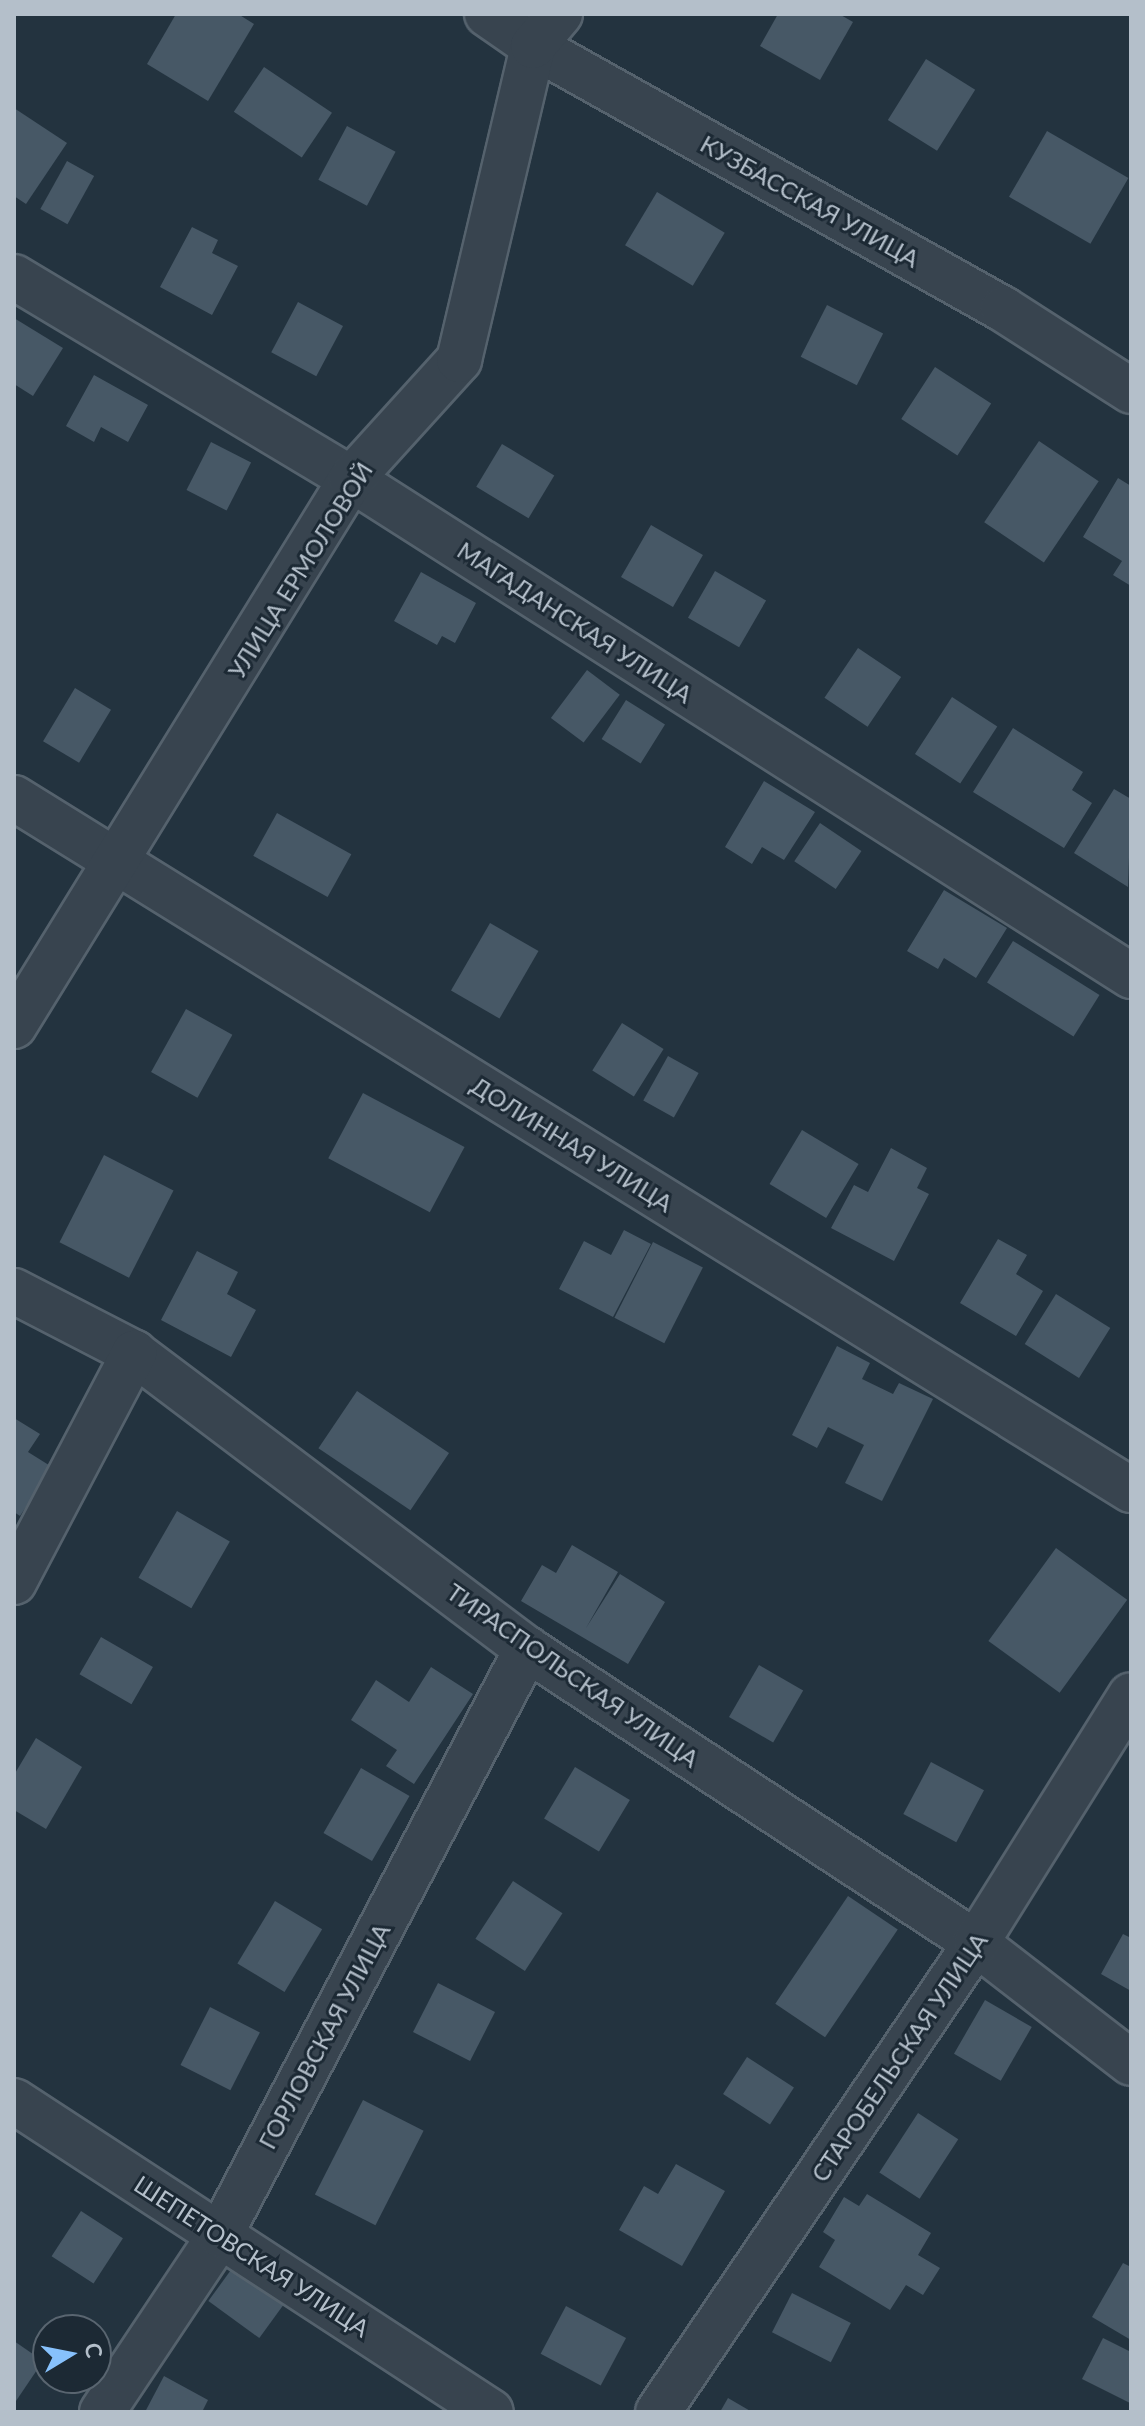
<!DOCTYPE html>
<meta charset="utf-8">
<style>
body{margin:0}
#map{position:relative;width:1145px;height:2426px;overflow:hidden;background:#23333f;font-family:Lato,sans-serif}
div>[style]{position:absolute}
[style*='--x']{left:calc(var(--x)*1px);top:calc(var(--y)*1px);width:calc(var(--w)*1px);rotate:calc(var(--a)*1deg)}
.building>*{inset:0;background:#475866;transform-origin:0 0}
.roads{filter:drop-shadow(2px 0 #55626d) drop-shadow(-2px 0 #55626d) drop-shadow(0 2px #55626d) drop-shadow(0 -2px #55626d)}
.minor>*{height:44px;margin:-22px;padding:0 22px;transform-origin:22px;border-radius:22px;background:#38444f}
span{translate:-50% -50%;white-space:nowrap;text-align:center;line-height:1.15;-webkit-text-stroke:6px #1c2934;paint-order:stroke}
.street-label{font-size:24px;color:#b4bfca}
.frame{position:absolute;inset:0;border:16px solid #b4bfca;pointer-events:none}
.north{position:absolute;left:32px;top:2314px;width:80px;height:80px;box-sizing:border-box;background:#1c2934;border:2px solid #596570;border-radius:50%;rotate:80deg;font-size:22px;font-weight:700;line-height:32px;text-align:center;color:#b4bfca}
.north::after{content:'';display:block;margin:auto;width:28px;height:36px;background:#87c1fc;clip-path:polygon(50% 0,100% 100%,50% 72%,0 100%)}
</style>
<div id="map">
<div class="building">
<div style="clip-path:polygon(176px 14px,238px 14px,254px 24px,208px 101px,147px 64px)"></div>
<div style="clip-path:polygon(778px 14px,839px 14px,853px 22px,820px 80px,760px 46px)"></div>
<div style="left:926px;top:59px;width:58px;height:72px;rotate:32deg"></div>
<div style="left:264px;top:67px;width:82px;height:54px;rotate:34deg"></div>
<div style="clip-path:polygon(14px 108px,67px 143px,26px 204px,14px 196px)"></div>
<div style="left:347px;top:126px;width:55px;height:61px;rotate:28deg"></div>
<div style="left:1047px;top:131px;width:94px;height:76px;rotate:30deg"></div>
<div style="left:67px;top:161px;width:31px;height:55px;rotate:29deg"></div>
<div style="left:657px;top:192px;width:79px;height:62px;rotate:31deg"></div>
<div style="clip-path:polygon(192px 227px,218px 240px,212px 253px,238px 266px,212px 315px,160px 287px)"></div>
<div style="left:298px;top:302px;width:51px;height:57px;rotate:28deg"></div>
<div style="left:827px;top:305px;width:63px;height:58px;rotate:27deg"></div>
<div style="clip-path:polygon(14px 318px,63px 348px,33px 396px,14px 384px)"></div>
<div style="left:935px;top:367px;width:67px;height:62px;rotate:33deg"></div>
<div style="clip-path:polygon(94px 375px,148px 405px,128px 442px,101px 427px,94px 442px,66px 426px)"></div>
<div style="left:1039px;top:441px;width:72px;height:98px;rotate:34deg"></div>
<div style="left:211px;top:442px;width:45px;height:54px;rotate:27deg"></div>
<div style="left:502px;top:444px;width:61px;height:50px;rotate:31deg"></div>
<div style="clip-path:polygon(1118px 478px,1131px 486px,1131px 586px,1113px 575px,1122px 561px,1083px 537px)"></div>
<div style="left:651px;top:525px;width:60px;height:60px;rotate:30deg"></div>
<div style="left:715px;top:571px;width:59px;height:54px;rotate:30deg"></div>
<div style="clip-path:polygon(421px 572px,476px 603px,455px 643px,442px 636px,437px 645px,394px 621px)"></div>
<div style="left:858px;top:648px;width:52px;height:60px;rotate:34deg"></div>
<div style="left:587px;top:670px;width:41px;height:60px;rotate:37deg"></div>
<div style="left:75px;top:688px;width:42px;height:62px;rotate:31deg"></div>
<div style="left:952px;top:697px;width:54px;height:68px;rotate:33deg"></div>
<div style="left:626px;top:700px;width:46px;height:46px;rotate:32deg"></div>
<div style="clip-path:polygon(1013px 728px,1083px 772px,1072px 790px,1092px 803px,1064px 848px,973px 792px)"></div>
<div style="clip-path:polygon(764px 781px,815px 812px,784px 860px,762px 847px,752px 864px,725px 847px)"></div>
<div style="clip-path:polygon(1114px 789px,1131px 799px,1128px 887px,1074px 853px)"></div>
<div style="left:277px;top:813px;width:85px;height:49px;rotate:29deg"></div>
<div style="left:820px;top:823px;width:50px;height:46px;rotate:34deg"></div>
<div style="clip-path:polygon(944px 890px,1007px 928px,976px 978px,944px 958px,938px 969px,907px 951px)"></div>
<div style="left:490px;top:923px;width:56px;height:78px;rotate:30deg"></div>
<div style="left:1013px;top:941px;width:102px;height:49px;rotate:32deg"></div>
<div style="left:186px;top:1009px;width:53px;height:72px;rotate:29deg"></div>
<div style="left:622px;top:1023px;width:49px;height:56px;rotate:32deg"></div>
<div style="left:668px;top:1056px;width:35px;height:51px;rotate:29deg"></div>
<div style="left:363px;top:1093px;width:115px;height:74px;rotate:28deg"></div>
<div style="left:802px;top:1130px;width:66px;height:63px;rotate:31deg"></div>
<div style="clip-path:polygon(891px 1148px,927px 1168px,917px 1188px,929px 1194px,894px 1261px,831px 1228px,854px 1185px,868px 1192px)"></div>
<div style="left:104px;top:1155px;width:78px;height:98px;rotate:27deg"></div>
<div style="clip-path:polygon(624px 1230px,651px 1244px,613px 1317px,559px 1289px,584px 1241px,611px 1255px)"></div>
<div style="clip-path:polygon(998px 1239px,1027px 1255px,1016px 1274px,1043px 1291px,1016px 1336px,960px 1303px)"></div>
<div style="left:653px;top:1242px;width:56px;height:85px;rotate:27deg"></div>
<div style="clip-path:polygon(197px 1251px,238px 1272px,227px 1294px,256px 1310px,231px 1357px,161px 1320px)"></div>
<div style="left:1056px;top:1294px;width:64px;height:59px;rotate:32deg"></div>
<div style="clip-path:polygon(837px 1346px,870px 1363px,862px 1379px,893px 1394px,899px 1383px,933px 1399px,882px 1501px,845px 1483px,864px 1445px,828px 1427px,817px 1448px,792px 1435px)"></div>
<div style="left:357px;top:1391px;width:111px;height:69px;rotate:34deg"></div>
<div style="clip-path:polygon(14px 1418px,40px 1434px,28px 1452px,52px 1467px,20px 1516px,14px 1512px)"></div>
<div style="left:177px;top:1511px;width:61px;height:77px;rotate:30deg"></div>
<div style="clip-path:polygon(572px 1545px,618px 1572px,586px 1628px,620px 1574px,665px 1602px,628px 1664px,521px 1601px,542px 1565px,556px 1573px)"></div>
<div style="left:1056px;top:1548px;width:88px;height:115px;rotate:36deg"></div>
<div style="left:101px;top:1637px;width:60px;height:43px;rotate:30deg"></div>
<div style="left:759px;top:1665px;width:51px;height:60px;rotate:30deg"></div>
<div style="clip-path:polygon(431px 1667px,473px 1694px,414px 1784px,386px 1766px,397px 1750px,351px 1720px,376px 1680px,409px 1702px)"></div>
<div style="clip-path:polygon(36px 1738px,82px 1767px,46px 1829px,14px 1810px,14px 1775px)"></div>
<div style="left:931px;top:1762px;width:60px;height:59px;rotate:28deg"></div>
<div style="left:575px;top:1767px;width:64px;height:60px;rotate:31deg"></div>
<div style="left:361px;top:1768px;width:56px;height:75px;rotate:30deg"></div>
<div style="left:513px;top:1881px;width:59px;height:69px;rotate:33deg"></div>
<div style="left:848px;top:1896px;width:60px;height:130px;rotate:34deg"></div>
<div style="left:275px;top:1901px;width:55px;height:73px;rotate:31deg"></div>
<div style="clip-path:polygon(1123px 1934px,1131px 1938px,1131px 1991px,1101px 1974px)"></div>
<div style="left:438px;top:1983px;width:64px;height:55px;rotate:27deg"></div>
<div style="left:985px;top:2000px;width:54px;height:62px;rotate:30deg"></div>
<div style="left:210px;top:2007px;width:56px;height:65px;rotate:27deg"></div>
<div style="left:747px;top:2057px;width:56px;height:44px;rotate:33deg"></div>
<div style="left:363px;top:2100px;width:68px;height:106px;rotate:27deg"></div>
<div style="left:918px;top:2113px;width:48px;height:71px;rotate:33deg"></div>
<div style="clip-path:polygon(676px 2164px,725px 2191px,682px 2266px,619px 2230px,644px 2186px,658px 2194px)"></div>
<div style="clip-path:polygon(867px 2194px,931px 2233px,918px 2255px,940px 2268px,923px 2295px,906px 2285px,890px 2310px,819px 2267px,835px 2240px,823px 2232px,844px 2197px,859px 2206px)"></div>
<div style="left:81px;top:2211px;width:50px;height:54px;rotate:33deg"></div>
<div style="left:236px;top:2263px;width:63px;height:47px;rotate:36deg"></div>
<div style="clip-path:polygon(1123px 2263px,1131px 2267px,1131px 2340px,1092px 2317px)"></div>
<div style="left:792px;top:2293px;width:66px;height:44px;rotate:27deg"></div>
<div style="left:566px;top:2306px;width:68px;height:54px;rotate:28deg"></div>
<div style="clip-path:polygon(1103px 2338px,1131px 2352px,1130px 2403px,1082px 2379px)"></div>
<div style="clip-path:polygon(14px 2341px,43px 2361px,14px 2404px)"></div>
<div style="clip-path:polygon(164px 2376px,208px 2400px,202px 2412px,145px 2412px)"></div>
<div style="clip-path:polygon(728px 2398px,752px 2412px,720px 2412px)"></div>
</div>
<div class="roads">
<div class="minor">
<div style="--x:487;--y:14;--w:56;--a:34.8"></div>
<div style="--x:533;--y:46;--w:539;--a:29.23"></div>
<div style="--x:1003;--y:309;--w:152;--a:32.6"></div>
<div style="--x:14;--y:277;--w:393;--a:30.9"></div>
<div style="--x:351;--y:479;--w:925;--a:32.5"></div>
<div style="--x:14;--y:798;--w:1314;--a:31.78"></div>
<div style="--x:14;--y:1026;--w:642;--a:-58.36"></div>
<div style="--x:351;--y:479;--w:161;--a:-47.8"></div>
<div style="--x:459;--y:360;--w:323;--a:-76.7"></div>
<div style="--x:533;--y:46;--w:42;--a:-49.8"></div>
<div style="--x:14;--y:1291;--w:135;--a:27.3"></div>
<div style="--x:134;--y:1353;--w:492;--a:37"></div>
<div style="--x:527;--y:1649;--w:537;--a:33.22"></div>
<div style="--x:976;--y:1943;--w:196;--a:37.7"></div>
<div style="--x:14;--y:1582;--w:259;--a:-62.3"></div>
<div style="--x:14;--y:2101;--w:569;--a:33.1"></div>
<div style="--x:102;--y:2412;--w:213;--a:-56.3"></div>
<div style="--x:220;--y:2235;--w:662;--a:-62.35"></div>
<div style="--x:658;--y:2412;--w:567;--a:-55.86"></div>
<div style="--x:976;--y:1943;--w:292;--a:-58"></div>
</div>
</div>
<div class="street-label">
<span style="left:810px;top:201px;rotate:29deg">КУЗБАССКАЯ УЛИЦА</span>
<span style="left:300px;top:570px;rotate:-58deg">УЛИЦА ЕРМОЛОВОЙ</span>
<span style="left:575px;top:622px;rotate:33deg">МАГАДАНСКАЯ УЛИЦА</span>
<span style="left:572px;top:1144px;rotate:32deg">ДОЛИННАЯ УЛИЦА</span>
<span style="left:573px;top:1675px;rotate:35deg">ТИРАСПОЛЬСКАЯ УЛИЦА</span>
<span style="left:324px;top:2036px;rotate:-62deg">ГОРЛОВСКАЯ УЛИЦА</span>
<span style="left:899px;top:2057px;rotate:-56deg">СТАРОБЕЛЬСКАЯ УЛИЦА</span>
<span style="left:252px;top:2256px;rotate:33deg">ШЕПЕТОВСКАЯ УЛИЦА</span>
</div>
<div class="frame"></div>
<div class="north">С</div>
</div>
